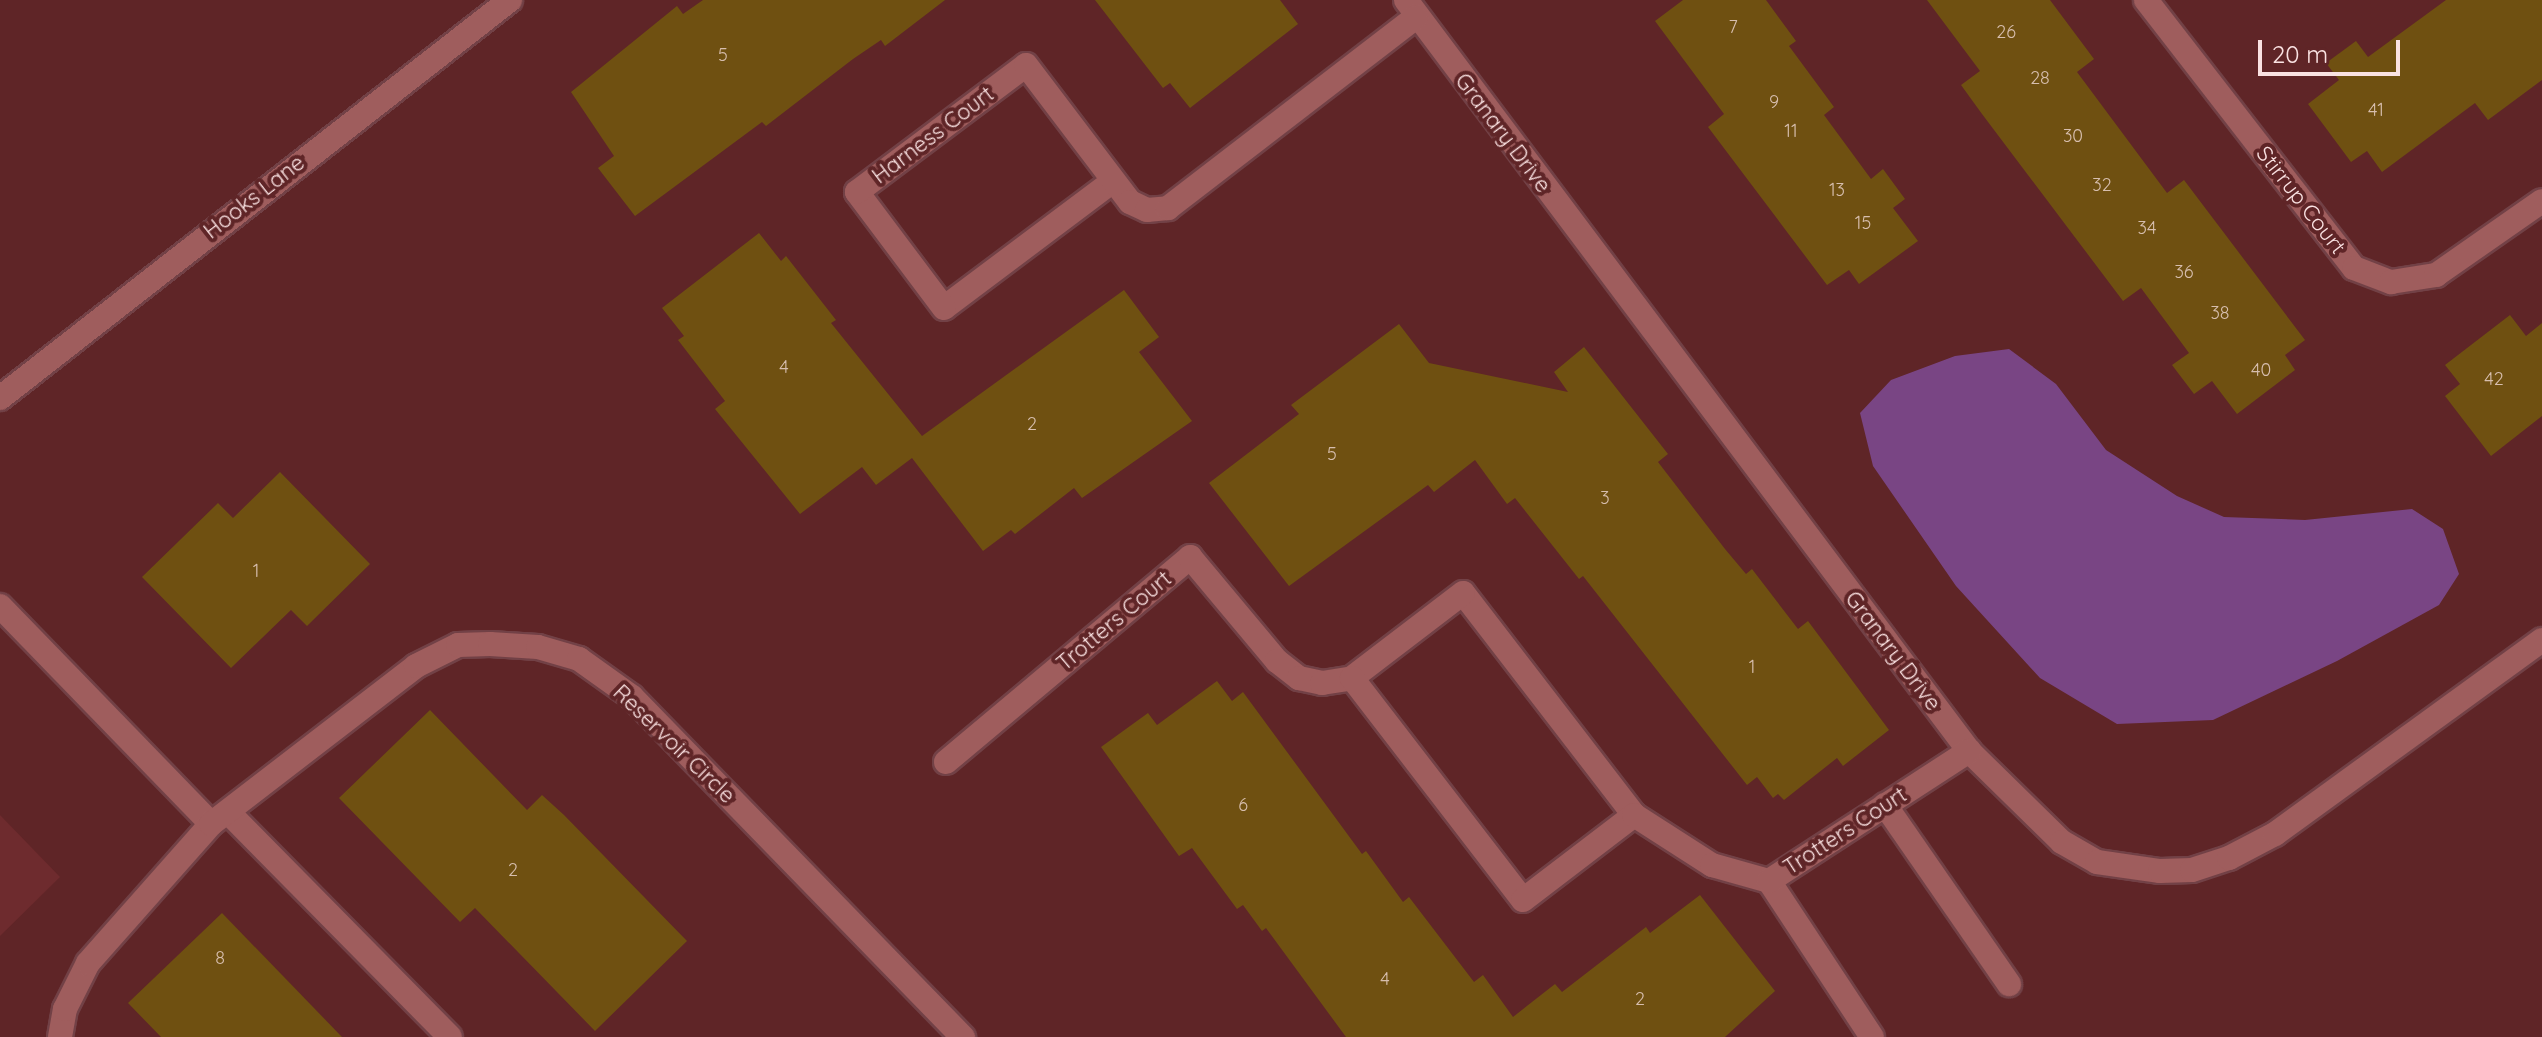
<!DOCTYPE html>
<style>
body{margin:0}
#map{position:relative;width:2542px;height:1037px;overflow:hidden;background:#5f2527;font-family:Quicksand,sans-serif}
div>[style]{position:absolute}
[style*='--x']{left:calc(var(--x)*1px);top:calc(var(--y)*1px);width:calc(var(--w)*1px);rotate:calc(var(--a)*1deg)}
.built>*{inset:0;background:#6e2b2e}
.water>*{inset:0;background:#794584}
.building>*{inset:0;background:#6f5011}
.roads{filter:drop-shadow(2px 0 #724146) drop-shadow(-2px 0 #724146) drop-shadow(0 2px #724146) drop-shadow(0 -2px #724146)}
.lane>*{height:24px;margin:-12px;padding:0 12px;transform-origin:12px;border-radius:12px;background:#9f5d5d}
.street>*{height:24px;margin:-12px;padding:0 12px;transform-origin:12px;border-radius:12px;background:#9f5d5d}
.secondary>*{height:24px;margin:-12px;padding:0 12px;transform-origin:12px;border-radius:12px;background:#9f5d5d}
span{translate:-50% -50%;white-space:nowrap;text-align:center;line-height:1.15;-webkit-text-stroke:8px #5f2527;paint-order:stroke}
.number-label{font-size:18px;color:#d7beae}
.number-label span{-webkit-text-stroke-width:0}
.street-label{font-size:22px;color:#fae2e2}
.scale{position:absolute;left:2258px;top:40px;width:142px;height:36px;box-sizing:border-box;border:4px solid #fae2e2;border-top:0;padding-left:10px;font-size:24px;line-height:28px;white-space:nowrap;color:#fae2e2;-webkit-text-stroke:6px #5f2527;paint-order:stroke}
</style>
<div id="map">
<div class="built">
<div style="clip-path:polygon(0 815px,60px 877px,0 936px)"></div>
</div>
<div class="water">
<div style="clip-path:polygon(2009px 349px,2056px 384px,2106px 450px,2177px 496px,2224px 517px,2305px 520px,2412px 509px,2443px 529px,2459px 574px,2439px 605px,2337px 661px,2213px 720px,2117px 724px,2040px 678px,1956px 586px,1873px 466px,1860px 413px,1891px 380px,1955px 356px)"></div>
</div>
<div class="building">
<div style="clip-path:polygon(703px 0,945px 0,885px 46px,881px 40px,853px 59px,766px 126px,762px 122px,635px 216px,598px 168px,614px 156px,571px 92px,677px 6px,683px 14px)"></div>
<div style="clip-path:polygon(1095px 0,1280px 0,1298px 24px,1190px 108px,1170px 83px,1163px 88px)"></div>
<div style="clip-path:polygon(1683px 0,1766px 0,1796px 41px,1789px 46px,1834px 107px,1824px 115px,1871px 179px,1883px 169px,1905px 199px,1893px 208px,1918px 241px,1859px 284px,1849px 270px,1827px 285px,1708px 127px,1724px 114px,1655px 21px)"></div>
<div style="clip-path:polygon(1927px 0,2050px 0,2094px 59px,2077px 72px,2167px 193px,2184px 180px,2305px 340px,2285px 355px,2295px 370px,2237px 414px,2212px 381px,2194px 394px,2172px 365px,2189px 353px,2141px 288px,2123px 301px,1982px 114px,1961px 85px,1980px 71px)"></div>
<div style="clip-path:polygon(2446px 0,2542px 0,2542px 80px,2488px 120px,2475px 103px,2382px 172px,2367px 151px,2351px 162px,2308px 104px,2339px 80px,2326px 63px,2356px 41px,2368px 57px)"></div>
<div style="clip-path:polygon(759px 233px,781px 261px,786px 256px,836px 320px,831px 323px,922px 436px,1124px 290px,1159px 337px,1139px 352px,1192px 421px,1082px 498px,1074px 488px,1015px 534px,1011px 530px,983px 551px,912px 458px,876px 485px,862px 467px,800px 514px,715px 409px,725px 401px,678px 340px,684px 336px,662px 308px)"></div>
<div style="clip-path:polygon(2510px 315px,2526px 336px,2542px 323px,2542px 416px,2491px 456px,2445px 396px,2460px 384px,2445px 365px)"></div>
<div style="clip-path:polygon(1399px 324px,1429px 363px,1568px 392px,1554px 372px,1584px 347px,1668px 454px,1658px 462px,1725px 549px,1746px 574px,1752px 569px,1798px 629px,1808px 621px,1889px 730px,1843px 766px,1837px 758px,1784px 800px,1778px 794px,1773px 798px,1757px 777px,1747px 785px,1583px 576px,1579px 579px,1515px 498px,1507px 504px,1475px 460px,1434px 492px,1428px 485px,1289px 586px,1209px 483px,1299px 414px,1291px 405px)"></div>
<div style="clip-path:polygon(280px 472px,370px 564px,307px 626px,291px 610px,231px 668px,142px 577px,218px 503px,233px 518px)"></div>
<div style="clip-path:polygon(1217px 681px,1232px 701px,1243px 692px,1362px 854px,1366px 851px,1403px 902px,1409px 897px,1474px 982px,1483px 975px,1513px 1017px,1555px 984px,1562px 992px,1646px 927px,1650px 933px,1700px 895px,1775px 991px,1725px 1037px,1346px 1037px,1266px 928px,1262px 931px,1243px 905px,1237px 909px,1192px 848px,1179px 856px,1101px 747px,1148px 713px,1157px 725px)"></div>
<div style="clip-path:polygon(430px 710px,527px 810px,542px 795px,564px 815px,687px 941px,595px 1031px,475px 908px,460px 922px,339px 798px)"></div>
<div style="clip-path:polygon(222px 913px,342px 1037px,161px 1037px,128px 1003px)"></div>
</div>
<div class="roads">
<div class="lane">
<div style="--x:1885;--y:805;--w:218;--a:55.3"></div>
<div style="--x:1769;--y:881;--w:187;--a:56.6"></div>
</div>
<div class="street">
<div style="--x:1406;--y:0;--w:939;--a:53.14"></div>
<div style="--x:1969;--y:751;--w:130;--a:44.4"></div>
<div style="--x:2062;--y:842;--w:40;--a:29.7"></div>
<div style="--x:2097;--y:862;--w:64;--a:8.1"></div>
<div style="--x:2160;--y:871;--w:32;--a:-2"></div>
<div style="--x:2192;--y:870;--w:39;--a:-18"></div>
<div style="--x:2229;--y:858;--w:52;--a:-27.6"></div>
<div style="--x:2275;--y:834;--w:330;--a:-36"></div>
<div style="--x:2146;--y:0;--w:339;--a:52.2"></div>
<div style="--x:2354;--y:268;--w:40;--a:21"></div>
<div style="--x:2391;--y:282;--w:46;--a:-8.8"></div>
<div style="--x:2436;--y:275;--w:129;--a:-34.9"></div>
<div style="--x:1113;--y:181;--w:211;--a:143.1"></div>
<div style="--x:944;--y:308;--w:145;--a:-126.9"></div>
<div style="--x:857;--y:192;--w:211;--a:-36.9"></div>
<div style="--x:1026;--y:65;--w:172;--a:52.8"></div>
<div style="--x:1130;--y:202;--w:19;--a:25"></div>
<div style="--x:1147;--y:210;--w:21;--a:-5"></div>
<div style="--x:1168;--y:208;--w:313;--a:-37.6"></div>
<div style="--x:0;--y:606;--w:303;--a:45.9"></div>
<div style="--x:946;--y:762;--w:319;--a:-40"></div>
<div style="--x:1190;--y:557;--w:136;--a:50.1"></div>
<div style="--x:1277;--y:661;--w:28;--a:38"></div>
<div style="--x:1299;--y:678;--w:24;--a:12"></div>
<div style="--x:1322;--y:683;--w:30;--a:-9"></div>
<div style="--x:228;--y:812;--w:316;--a:45.4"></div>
<div style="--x:1634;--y:815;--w:280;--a:-127.6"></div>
<div style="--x:1463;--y:593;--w:140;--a:142.6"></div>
<div style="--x:1352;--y:678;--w:280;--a:52.4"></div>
<div style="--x:1523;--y:900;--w:140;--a:-37.4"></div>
<div style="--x:1634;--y:815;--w:93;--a:32.7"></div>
<div style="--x:1712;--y:865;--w:59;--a:15.7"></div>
<div style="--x:1769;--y:881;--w:239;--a:-33"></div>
<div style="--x:60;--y:1037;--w:28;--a:-80"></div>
<div style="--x:65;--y:1009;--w:51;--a:-63.4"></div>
<div style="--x:88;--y:963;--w:186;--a:-48.5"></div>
<div style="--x:211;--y:824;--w:259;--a:-37.6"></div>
<div style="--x:416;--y:666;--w:47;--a:-26.6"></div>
<div style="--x:458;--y:645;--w:32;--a:-2"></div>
<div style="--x:490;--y:644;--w:48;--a:3.6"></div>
<div style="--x:538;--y:647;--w:43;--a:16.3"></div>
<div style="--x:579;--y:659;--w:65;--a:35.6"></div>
<div style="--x:632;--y:697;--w:475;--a:45.8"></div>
</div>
<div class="secondary">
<div style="--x:0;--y:398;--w:647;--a:-37.97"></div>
</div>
</div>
<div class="number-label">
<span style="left:1733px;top:27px">7</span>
<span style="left:2006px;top:32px">26</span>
<span style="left:723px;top:55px">5</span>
<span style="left:2040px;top:78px">28</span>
<span style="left:1774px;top:102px">9</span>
<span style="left:2376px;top:110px">41</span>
<span style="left:1791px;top:131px">11</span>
<span style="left:2073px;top:136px">30</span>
<span style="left:2102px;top:185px">32</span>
<span style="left:1837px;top:190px">13</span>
<span style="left:1863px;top:223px">15</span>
<span style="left:2147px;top:228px">34</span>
<span style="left:2184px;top:272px">36</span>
<span style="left:2220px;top:313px">38</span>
<span style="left:784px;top:367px">4</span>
<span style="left:2261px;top:370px">40</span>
<span style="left:2494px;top:379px">42</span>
<span style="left:1032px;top:424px">2</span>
<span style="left:1332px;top:454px">5</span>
<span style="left:1605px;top:498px">3</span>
<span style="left:256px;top:571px">1</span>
<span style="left:1752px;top:667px">1</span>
<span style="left:1243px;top:805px">6</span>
<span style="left:513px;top:870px">2</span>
<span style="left:220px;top:958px">8</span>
<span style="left:1385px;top:979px">4</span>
<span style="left:1640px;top:999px">2</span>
</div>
<div class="street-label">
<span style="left:1503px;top:133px;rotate:53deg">Granary Drive</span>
<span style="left:933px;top:135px;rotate:-37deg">Harness Court</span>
<span style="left:254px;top:197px;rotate:-38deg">Hooks Lane</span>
<span style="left:2301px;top:200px;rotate:52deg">Stirrup Court</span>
<span style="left:1114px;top:621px;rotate:-40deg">Trotters Court</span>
<span style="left:1893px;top:651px;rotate:53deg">Granary Drive</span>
<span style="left:674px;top:744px;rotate:44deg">Reservoir Circle</span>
<span style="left:1845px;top:831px;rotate:-33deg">Trotters Court</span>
</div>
<div class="scale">20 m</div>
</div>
